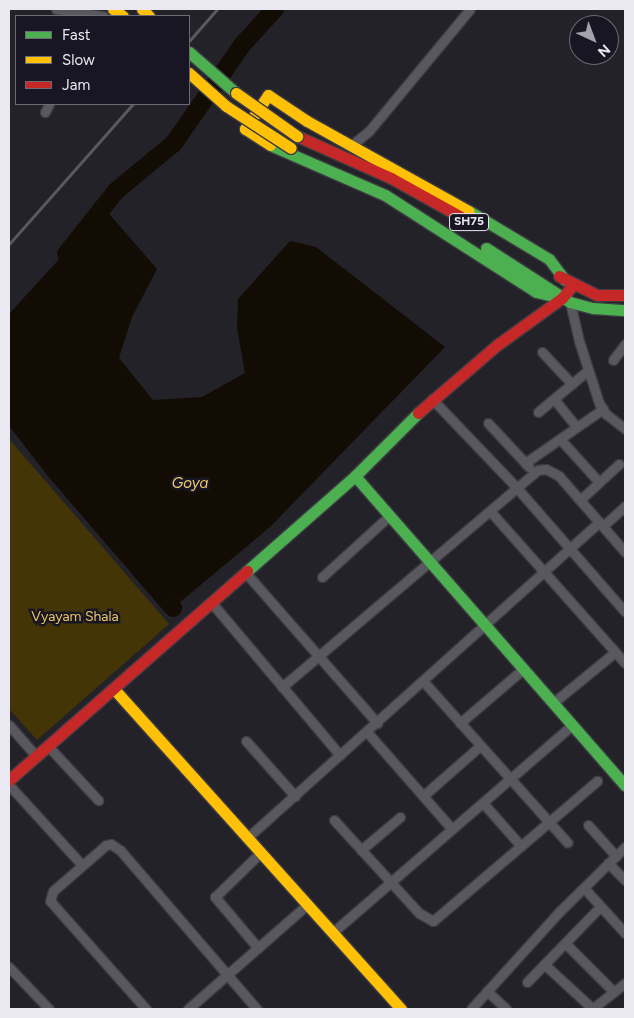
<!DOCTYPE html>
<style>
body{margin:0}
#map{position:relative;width:634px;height:1018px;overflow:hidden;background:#232229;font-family:Figtree,sans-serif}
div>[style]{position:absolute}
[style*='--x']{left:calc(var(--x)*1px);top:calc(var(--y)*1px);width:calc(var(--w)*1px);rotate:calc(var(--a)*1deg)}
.green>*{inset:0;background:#443506}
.water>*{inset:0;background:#130c04}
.river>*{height:18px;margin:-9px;padding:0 9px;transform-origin:9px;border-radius:9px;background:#130c04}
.roads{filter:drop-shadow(1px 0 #3d3c42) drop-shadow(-1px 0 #3d3c42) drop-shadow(0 1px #3d3c42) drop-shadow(0 -1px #3d3c42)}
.street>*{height:9px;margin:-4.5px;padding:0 4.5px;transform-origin:4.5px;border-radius:4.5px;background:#59585f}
.fast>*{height:11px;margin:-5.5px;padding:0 5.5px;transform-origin:5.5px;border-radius:5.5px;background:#4caf50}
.slow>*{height:11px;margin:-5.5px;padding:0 5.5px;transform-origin:5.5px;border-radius:5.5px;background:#ffc107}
.jam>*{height:11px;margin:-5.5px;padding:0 5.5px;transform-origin:5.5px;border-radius:5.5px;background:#c62828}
.rail>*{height:3px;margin:-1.5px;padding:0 1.5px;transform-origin:1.5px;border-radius:1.5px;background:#5a5960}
.bridges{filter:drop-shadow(1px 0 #3d3c42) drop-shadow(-1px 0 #3d3c42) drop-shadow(0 1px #3d3c42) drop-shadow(0 -1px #3d3c42)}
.slow-bridge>*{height:11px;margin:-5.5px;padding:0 5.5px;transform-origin:5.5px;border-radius:5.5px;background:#ffc107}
span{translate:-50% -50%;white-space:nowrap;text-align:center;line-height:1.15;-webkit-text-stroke:5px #181622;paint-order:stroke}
.shield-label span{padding:1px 4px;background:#181622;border:1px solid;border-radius:4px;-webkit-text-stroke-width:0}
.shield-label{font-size:12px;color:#eae9f2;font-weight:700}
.park-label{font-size:14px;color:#e8c666}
.water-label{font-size:15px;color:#f0ce6f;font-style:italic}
.frame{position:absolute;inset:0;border:10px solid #eae9f2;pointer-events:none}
.legend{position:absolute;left:15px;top:15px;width:175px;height:90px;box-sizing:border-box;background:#181622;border:1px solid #6c6a75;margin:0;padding:6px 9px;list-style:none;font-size:15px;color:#eae9f2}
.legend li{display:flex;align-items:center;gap:10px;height:25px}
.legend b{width:25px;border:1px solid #6c6a75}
.north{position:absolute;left:569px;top:15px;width:50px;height:50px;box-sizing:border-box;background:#181622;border:1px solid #6c6a75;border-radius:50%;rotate:137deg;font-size:14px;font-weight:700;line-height:20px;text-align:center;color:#eae9f2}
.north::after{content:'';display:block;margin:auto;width:18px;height:22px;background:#a4a3ac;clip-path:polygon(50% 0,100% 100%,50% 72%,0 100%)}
</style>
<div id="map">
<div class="green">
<div style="clip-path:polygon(9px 439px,169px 624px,37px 740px,9px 709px)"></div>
</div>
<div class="water">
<div style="clip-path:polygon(105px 209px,157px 269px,132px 317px,119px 358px,153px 400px,202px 397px,245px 373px,237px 328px,238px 299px,290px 241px,316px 247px,445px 347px,270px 527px,180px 602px,9px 412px,9px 314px)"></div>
</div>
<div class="river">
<div style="--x:66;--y:254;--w:80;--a:-51.6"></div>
<div style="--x:116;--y:191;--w:75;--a:-39.6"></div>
<div style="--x:174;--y:143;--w:119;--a:-55.2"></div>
<div style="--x:242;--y:45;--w:49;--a:-47.5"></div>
<div style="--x:9;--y:411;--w:78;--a:52.3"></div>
<div style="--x:57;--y:473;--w:178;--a:49.3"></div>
</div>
<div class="roads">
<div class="street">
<div style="--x:56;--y:9;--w:48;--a:8.5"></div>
<div style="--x:45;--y:112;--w:9;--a:-63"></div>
<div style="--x:353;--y:144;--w:21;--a:-39"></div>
<div style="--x:369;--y:131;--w:158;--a:-50.4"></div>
<div style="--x:570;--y:302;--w:40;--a:77"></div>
<div style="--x:579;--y:341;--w:65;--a:72.1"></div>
<div style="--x:599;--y:403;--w:13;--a:58"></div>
<div style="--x:606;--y:414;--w:24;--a:38"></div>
<div style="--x:542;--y:352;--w:44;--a:46.8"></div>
<div style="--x:613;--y:360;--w:20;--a:-53"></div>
<div style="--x:432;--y:399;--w:123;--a:46.3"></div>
<div style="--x:517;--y:488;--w:164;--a:48.9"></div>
<div style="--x:554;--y:399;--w:36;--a:51"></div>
<div style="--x:538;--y:412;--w:64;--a:-39.9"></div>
<div style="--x:488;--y:423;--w:60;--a:47"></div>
<div style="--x:560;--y:439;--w:58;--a:47.8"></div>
<div style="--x:525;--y:463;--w:95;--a:-34.7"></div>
<div style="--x:580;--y:500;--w:53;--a:-42.7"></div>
<div style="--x:490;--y:511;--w:203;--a:48.4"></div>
<div style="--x:603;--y:526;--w:30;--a:-42"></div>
<div style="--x:245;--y:572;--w:201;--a:48.8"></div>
<div style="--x:322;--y:577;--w:91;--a:-42.3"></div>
<div style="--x:211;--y:602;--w:200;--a:49.9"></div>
<div style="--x:424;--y:682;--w:215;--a:48.2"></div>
<div style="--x:282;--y:687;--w:336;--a:-40.3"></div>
<div style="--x:538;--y:470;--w:8;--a:-7"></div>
<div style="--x:546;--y:469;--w:15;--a:28"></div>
<div style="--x:559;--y:476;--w:101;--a:49"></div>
<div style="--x:553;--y:703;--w:80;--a:-39.4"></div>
<div style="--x:460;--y:723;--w:83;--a:-40.6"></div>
<div style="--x:9;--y:725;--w:41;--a:48.9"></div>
<div style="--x:367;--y:732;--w:129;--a:48.8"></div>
<div style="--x:246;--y:741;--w:74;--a:48.3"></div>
<div style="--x:48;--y:746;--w:74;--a:47.2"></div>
<div style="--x:9;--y:785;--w:108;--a:47.6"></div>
<div style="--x:423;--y:796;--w:76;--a:-41.3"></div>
<div style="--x:483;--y:803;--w:57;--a:48.5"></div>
<div style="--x:334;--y:820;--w:126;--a:47.6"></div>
<div style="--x:419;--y:913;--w:16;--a:30"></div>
<div style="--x:433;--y:921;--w:216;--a:-40.5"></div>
<div style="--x:588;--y:825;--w:42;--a:47.9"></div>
<div style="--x:247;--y:838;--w:473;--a:-41.9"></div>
<div style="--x:361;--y:850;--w:51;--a:-40.2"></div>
<div style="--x:608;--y:863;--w:24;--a:45"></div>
<div style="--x:584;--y:888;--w:61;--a:47.7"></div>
<div style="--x:332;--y:933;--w:318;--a:-40.9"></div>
<div style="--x:565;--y:943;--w:69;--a:45"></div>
<div style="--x:258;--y:948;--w:67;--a:-130.1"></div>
<div style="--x:215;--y:897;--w:63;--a:-44.4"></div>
<div style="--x:544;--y:964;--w:67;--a:42.6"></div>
<div style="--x:9;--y:967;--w:58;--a:46.4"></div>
<div style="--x:527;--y:982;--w:103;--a:-45.8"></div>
<div style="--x:487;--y:991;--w:26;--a:43"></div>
<div style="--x:146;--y:1009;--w:144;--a:-131.6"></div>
<div style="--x:50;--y:901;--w:10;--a:-73"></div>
<div style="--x:53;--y:891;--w:70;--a:-41"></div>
<div style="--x:106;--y:845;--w:5;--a:-11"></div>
<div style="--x:111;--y:844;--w:11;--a:34"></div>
<div style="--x:120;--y:850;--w:210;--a:49.3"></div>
<div style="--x:188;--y:1009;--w:158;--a:-41.2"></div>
<div style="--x:471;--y:1009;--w:132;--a:-47.8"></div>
<div style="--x:560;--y:911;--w:91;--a:-44.6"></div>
<div style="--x:592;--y:1009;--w:42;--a:-38.2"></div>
</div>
<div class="fast">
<div style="--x:189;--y:52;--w:62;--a:41.1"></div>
<div style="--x:270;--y:145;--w:125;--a:23.5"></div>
<div style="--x:385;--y:195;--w:179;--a:32.7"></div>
<div style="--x:536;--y:292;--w:27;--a:13"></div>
<div style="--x:469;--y:211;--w:93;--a:31"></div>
<div style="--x:549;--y:259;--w:26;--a:53"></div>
<div style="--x:486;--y:248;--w:100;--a:32.7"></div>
<div style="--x:570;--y:302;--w:24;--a:15"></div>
<div style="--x:593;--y:308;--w:32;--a:4"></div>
<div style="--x:355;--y:476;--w:411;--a:48.9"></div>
<div style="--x:247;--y:571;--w:144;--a:-41.3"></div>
<div style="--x:355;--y:476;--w:89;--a:-45"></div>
</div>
<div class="slow">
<div style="--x:113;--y:9;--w:12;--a:35"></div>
<div style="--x:142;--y:9;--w:10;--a:45"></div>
<div style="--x:270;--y:145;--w:30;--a:-147"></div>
<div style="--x:245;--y:129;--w:41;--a:-55.9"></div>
<div style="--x:268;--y:95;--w:47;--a:33.7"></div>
<div style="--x:307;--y:121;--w:185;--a:29.1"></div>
<div style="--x:114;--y:689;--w:430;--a:48.1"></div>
</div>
<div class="jam">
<div style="--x:297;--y:136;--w:103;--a:24.1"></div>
<div style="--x:391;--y:178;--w:80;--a:29.1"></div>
<div style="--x:559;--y:276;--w:42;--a:26.6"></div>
<div style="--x:597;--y:295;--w:28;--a:0"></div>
<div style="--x:418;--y:413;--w:104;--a:-40.7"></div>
<div style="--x:497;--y:345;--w:80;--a:-35.9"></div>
<div style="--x:562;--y:298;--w:17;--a:-50"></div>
<div style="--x:9;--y:780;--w:317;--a:-41.3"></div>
</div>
</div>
<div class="rail">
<div style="--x:189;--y:41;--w:43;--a:-48.8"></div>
<div style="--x:9;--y:244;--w:187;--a:-48.5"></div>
</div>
<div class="bridges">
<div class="slow-bridge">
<div style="--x:189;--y:73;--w:50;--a:41.7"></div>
<div style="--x:226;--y:106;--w:77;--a:32.9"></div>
<div style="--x:236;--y:93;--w:75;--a:35.2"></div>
</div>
</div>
<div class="shield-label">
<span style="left:469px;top:222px">SH75</span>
</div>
<div class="park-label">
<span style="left:75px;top:617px">Vyayam Shala</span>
</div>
<div class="water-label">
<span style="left:190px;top:484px">Goya</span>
</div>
<div class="frame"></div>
<ul class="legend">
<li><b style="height:6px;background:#4caf50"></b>Fast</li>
<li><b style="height:6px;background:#ffc107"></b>Slow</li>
<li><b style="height:6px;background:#c62828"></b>Jam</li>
</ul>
<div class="north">N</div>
</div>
